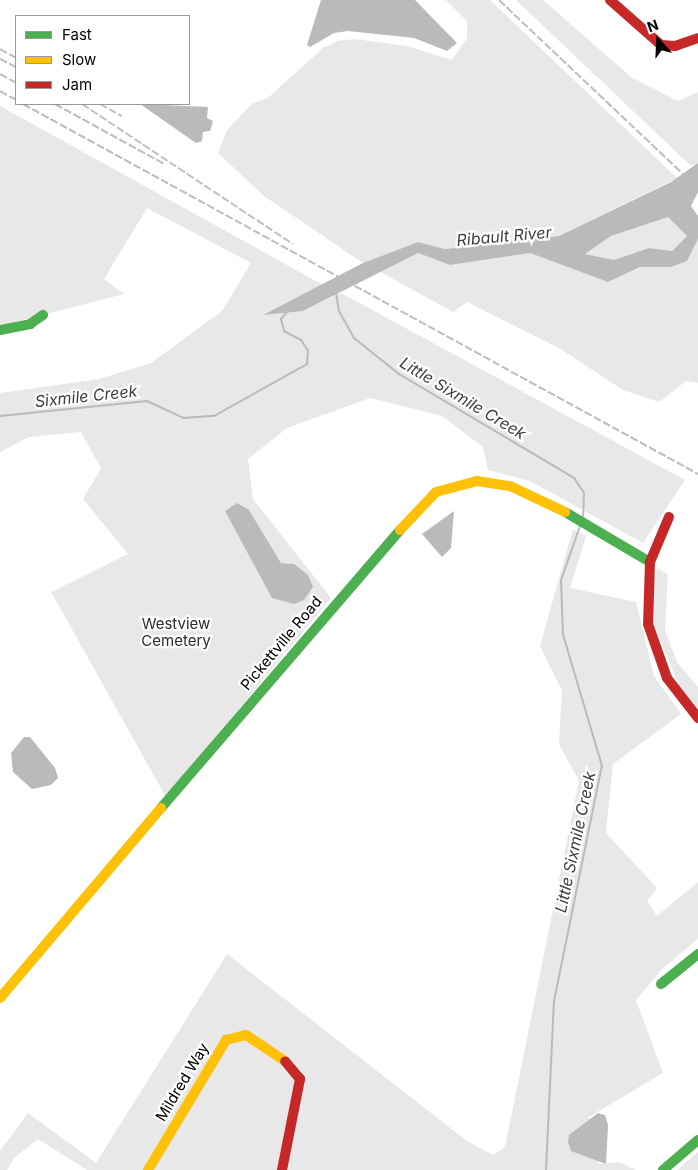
<!DOCTYPE html>
<style>
body{margin:0}
#map{position:relative;width:698px;height:1170px;overflow:hidden;background:#fff;font-family:Inter,sans-serif}
div>[style]{position:absolute}
[style*='--x']{left:calc(var(--x)*1px);top:calc(var(--y)*1px);width:calc(var(--w)*1px);rotate:calc(var(--a)*1deg)}
.green>*{inset:0;background:#e8e8e8}
.water>*{inset:0;background:#bababa}
.stream>*{height:2px;margin:-1px;padding:0 1px;transform-origin:1px;border-radius:1px;background:#bababa}
.fast>*{height:10px;margin:-5px;padding:0 5px;transform-origin:5px;border-radius:5px;background:#4caf50}
.slow>*{height:10px;margin:-5px;padding:0 5px;transform-origin:5px;border-radius:5px;background:#ffc107}
.jam>*{height:10px;margin:-5px;padding:0 5px;transform-origin:5px;border-radius:5px;background:#c62828}
.rail>*{height:2px;margin-top:-1px;transform-origin:0;background:repeating-linear-gradient(90deg,#bdbdbd 0 8px,transparent 0 10.5px)}
span{translate:-50% -50%;white-space:nowrap;text-align:center;line-height:1.15;-webkit-text-stroke:4.5px #fff;paint-order:stroke}
.park-label{font-size:15px;color:#2d2d2d}
.street-label{font-size:15px;color:#000}
.water-label{font-size:16px;color:#3e3e3e;font-style:italic}
.legend{position:absolute;left:15px;top:15px;width:175px;height:90px;box-sizing:border-box;background:#fff;border:1px solid #999;margin:0;padding:6px 9px;list-style:none;font-size:15px;color:#000}
.legend li{display:flex;align-items:center;gap:10px;height:25px}
.legend b{width:25px;border:1px solid #999}
.north{position:absolute;left:633px;top:15px;width:50px;height:50px;-webkit-text-stroke:4px #fff;paint-order:stroke;rotate:340deg;font-size:14px;font-weight:700;line-height:20px;text-align:center;color:#000}
.north::after{content:'';display:block;margin:auto;width:18px;height:22px;background:#000;clip-path:polygon(50% 0,100% 100%,50% 72%,0 100%)}
</style>
<div id="map">
<div class="green">
<div style="clip-path:polygon(446px 0,490px 0,677px 178px,559px 236px,445px 249px,418px 242px,363px 263px,264px 196px,218px 153px,227px 130px,253px 103px,268px 98px,323px 48px,337px 41px,355px 39px,407px 46px,452px 60px,467px 38px,467px 21px)"></div>
<div style="clip-path:polygon(516px 0,543px 0,631px 77px,678px 101px,698px 92px,698px 163px,691px 166px)"></div>
<div style="clip-path:polygon(evenodd,0 106px,325px 286px,265px 314px,303px 311px,341px 293px,685px 480px,643px 543px,530px 481px,488px 470px,483px 447px,442px 416px,370px 398px,287px 428px,248px 459px,253px 499px,331px 598px,166px 797px,51px 592px,128px 554px,83px 499px,101px 468px,81px 432px,29px 437px,0 452px,0 393px,99px 379px,151px 363px,222px 311px,251px 263px,147px 208px,104px 279px,124px 294px,0 326px,0 106px,249px 510px,281px 563px,294px 564px,272px 598px,249px 510px)"></div>
<div style="clip-path:polygon(668px 217px,687px 236px,672px 251px,649px 248px,614px 260px,585px 254px,611px 236px)"></div>
<div style="clip-path:polygon(698px 239px,698px 383px,686px 381px,659px 402px,623px 390px,559px 348px,467px 302px,453px 312px,379px 271px,418px 253px,450px 265px,530px 253px,608px 282px,640px 267px,671px 267px,687px 261px)"></div>
<div style="clip-path:polygon(573px 529px,586px 536px,570px 588px,636px 602px,654px 676px,681px 714px,613px 764px,606px 833px,657px 888px,647px 901px,657px 916px,698px 882px,698px 939px,663px 968px,636px 1000px,663px 1073px,589px 1117px,599px 1164px,619px 1162px,636px 1170px,87px 1170px,38px 1139px,14px 1158px,7px 1170px,0 1170px,0 1151px,28px 1113px,96px 1163px,227px 954px,467px 1141px,493px 1155px,505px 1147px,579px 781px,559px 744px,562px 691px,540px 646px)"></div>
<div style="clip-path:polygon(657px 568px,668px 574px,665px 630px,677px 662px,698px 687px,698px 708px,679px 685px,653px 622px,652px 589px)"></div>
<div style="clip-path:polygon(698px 1152px,698px 1170px,677px 1170px)"></div>
</div>
<div class="water">
<div style="clip-path:polygon(321px 0,415px 0,457px 43px,447px 51px,414px 38px,348px 31px,334px 33px,310px 47px,307px 45px)"></div>
<div style="clip-path:polygon(140px 104px,208px 107px,207px 118px,213px 121px,210px 131px,203px 132px,202px 141px,196px 143px)"></div>
<div style="clip-path:polygon(evenodd,698px 163px,698px 192px,691px 206px,698px 216px,698px 239px,687px 261px,671px 267px,640px 267px,608px 282px,530px 253px,450px 265px,418px 253px,303px 311px,263px 315px,363px 263px,418px 242px,445px 249px,559px 236px,671px 182px,698px 163px,668px 217px,687px 236px,672px 251px,649px 248px,614px 260px,585px 254px,611px 236px,668px 217px)"></div>
<div style="clip-path:polygon(237px 503px,249px 510px,281px 563px,294px 564px,308px 575px,313px 587px,304px 600px,294px 604px,272px 598px,225px 511px)"></div>
<div style="clip-path:polygon(454px 511px,451px 548px,442px 557px,422px 534px)"></div>
<div style="clip-path:polygon(24px 737px,30px 737px,55px 768px,58px 778px,51px 785px,32px 789px,13px 772px,11px 753px)"></div>
<div style="clip-path:polygon(598px 1113px,605px 1115px,608px 1125px,606px 1164px,571px 1151px,568px 1142px,569px 1135px)"></div>
</div>
<div class="stream">
<div style="--x:336;--y:293;--w:18;--a:81"></div>
<div style="--x:339;--y:311;--w:31;--a:61"></div>
<div style="--x:354;--y:338;--w:58;--a:38.7"></div>
<div style="--x:399;--y:374;--w:204;--a:30.7"></div>
<div style="--x:574;--y:478;--w:18;--a:56"></div>
<div style="--x:584;--y:493;--w:23;--a:92"></div>
<div style="--x:0;--y:416;--w:148;--a:-5.8"></div>
<div style="--x:147;--y:401;--w:40;--a:25"></div>
<div style="--x:183;--y:418;--w:31;--a:-4"></div>
<div style="--x:214;--y:416;--w:107;--a:-29.2"></div>
<div style="--x:307;--y:364;--w:13;--a:-86"></div>
<div style="--x:308;--y:351;--w:13;--a:-122"></div>
<div style="--x:301;--y:340;--w:19;--a:-152"></div>
<div style="--x:284;--y:331;--w:12;--a:-104"></div>
<div style="--x:281;--y:319;--w:9;--a:-49"></div>
<div style="--x:546;--y:1170;--w:169;--a:-87.3"></div>
<div style="--x:554;--y:1001;--w:240;--a:-78.5"></div>
<div style="--x:602;--y:766;--w:138;--a:-106.5"></div>
<div style="--x:563;--y:634;--w:54;--a:-92.1"></div>
<div style="--x:561;--y:580;--w:57;--a:-70.6"></div>
</div>
<div class="fast">
<div style="--x:0;--y:330;--w:31;--a:-11"></div>
<div style="--x:30;--y:324;--w:16;--a:-35"></div>
<div style="--x:565;--y:512;--w:99;--a:30.5"></div>
<div style="--x:161;--y:808;--w:367;--a:-49.3"></div>
<div style="--x:661;--y:984;--w:48;--a:-39"></div>
<div style="--x:663;--y:1170;--w:46;--a:-40.6"></div>
</div>
<div class="slow">
<div style="--x:400;--y:530;--w:52;--a:-46.5"></div>
<div style="--x:436;--y:492;--w:42;--a:-15"></div>
<div style="--x:477;--y:481;--w:33;--a:9"></div>
<div style="--x:510;--y:486;--w:61;--a:25.3"></div>
<div style="--x:0;--y:998;--w:249;--a:-49.7"></div>
<div style="--x:148;--y:1170;--w:152;--a:-59"></div>
<div style="--x:226;--y:1040;--w:21;--a:-14"></div>
<div style="--x:246;--y:1035;--w:47;--a:33.7"></div>
</div>
<div class="jam">
<div style="--x:610;--y:0;--w:68;--a:41.4"></div>
<div style="--x:661;--y:45;--w:14;--a:4"></div>
<div style="--x:675;--y:46;--w:24;--a:-19"></div>
<div style="--x:669;--y:517;--w:49;--a:112.9"></div>
<div style="--x:650;--y:562;--w:62;--a:91.8"></div>
<div style="--x:648;--y:624;--w:57;--a:70.6"></div>
<div style="--x:667;--y:678;--w:51;--a:52.2"></div>
<div style="--x:282;--y:1170;--w:93;--a:-78.8"></div>
<div style="--x:300;--y:1079;--w:23;--a:-130"></div>
</div>
<div class="rail">
<div style="--x:499;--y:0;--w:274;--a:43.4"></div>
<div style="--x:0;--y:49;--w:18;--a:29"></div>
<div style="--x:0;--y:59;--w:18;--a:27"></div>
<div style="--x:0;--y:74;--w:18;--a:29"></div>
<div style="--x:0;--y:91;--w:18;--a:29"></div>
<div style="--x:23;--y:104;--w:770;--a:28.73"></div>
<div style="--x:55;--y:104;--w:124;--a:28.8"></div>
<div style="--x:82;--y:104;--w:253;--a:33.6"></div>
<div style="--x:100;--y:104;--w:25;--a:29"></div>
</div>
<div class="park-label">
<span style="left:176px;top:632px">Westview<br>Cemetery</span>
</div>
<div class="street-label">
<span style="left:281px;top:643px;rotate:-50deg">Pickettville Road</span>
<span style="left:182px;top:1082px;rotate:-59deg">Mildred Way</span>
</div>
<div class="water-label">
<span style="left:504px;top:236px;rotate:-5deg">Ribault River</span>
<span style="left:86px;top:396px;rotate:-6deg">Sixmile Creek</span>
<span style="left:463px;top:398px;rotate:31deg">Little Sixmile Creek</span>
<span style="left:575px;top:842px;rotate:-78deg">Little Sixmile Creek</span>
</div>
<ul class="legend">
<li><b style="height:6px;background:#4caf50"></b>Fast</li>
<li><b style="height:6px;background:#ffc107"></b>Slow</li>
<li><b style="height:6px;background:#c62828"></b>Jam</li>
</ul>
<div class="north">N</div>
</div>
